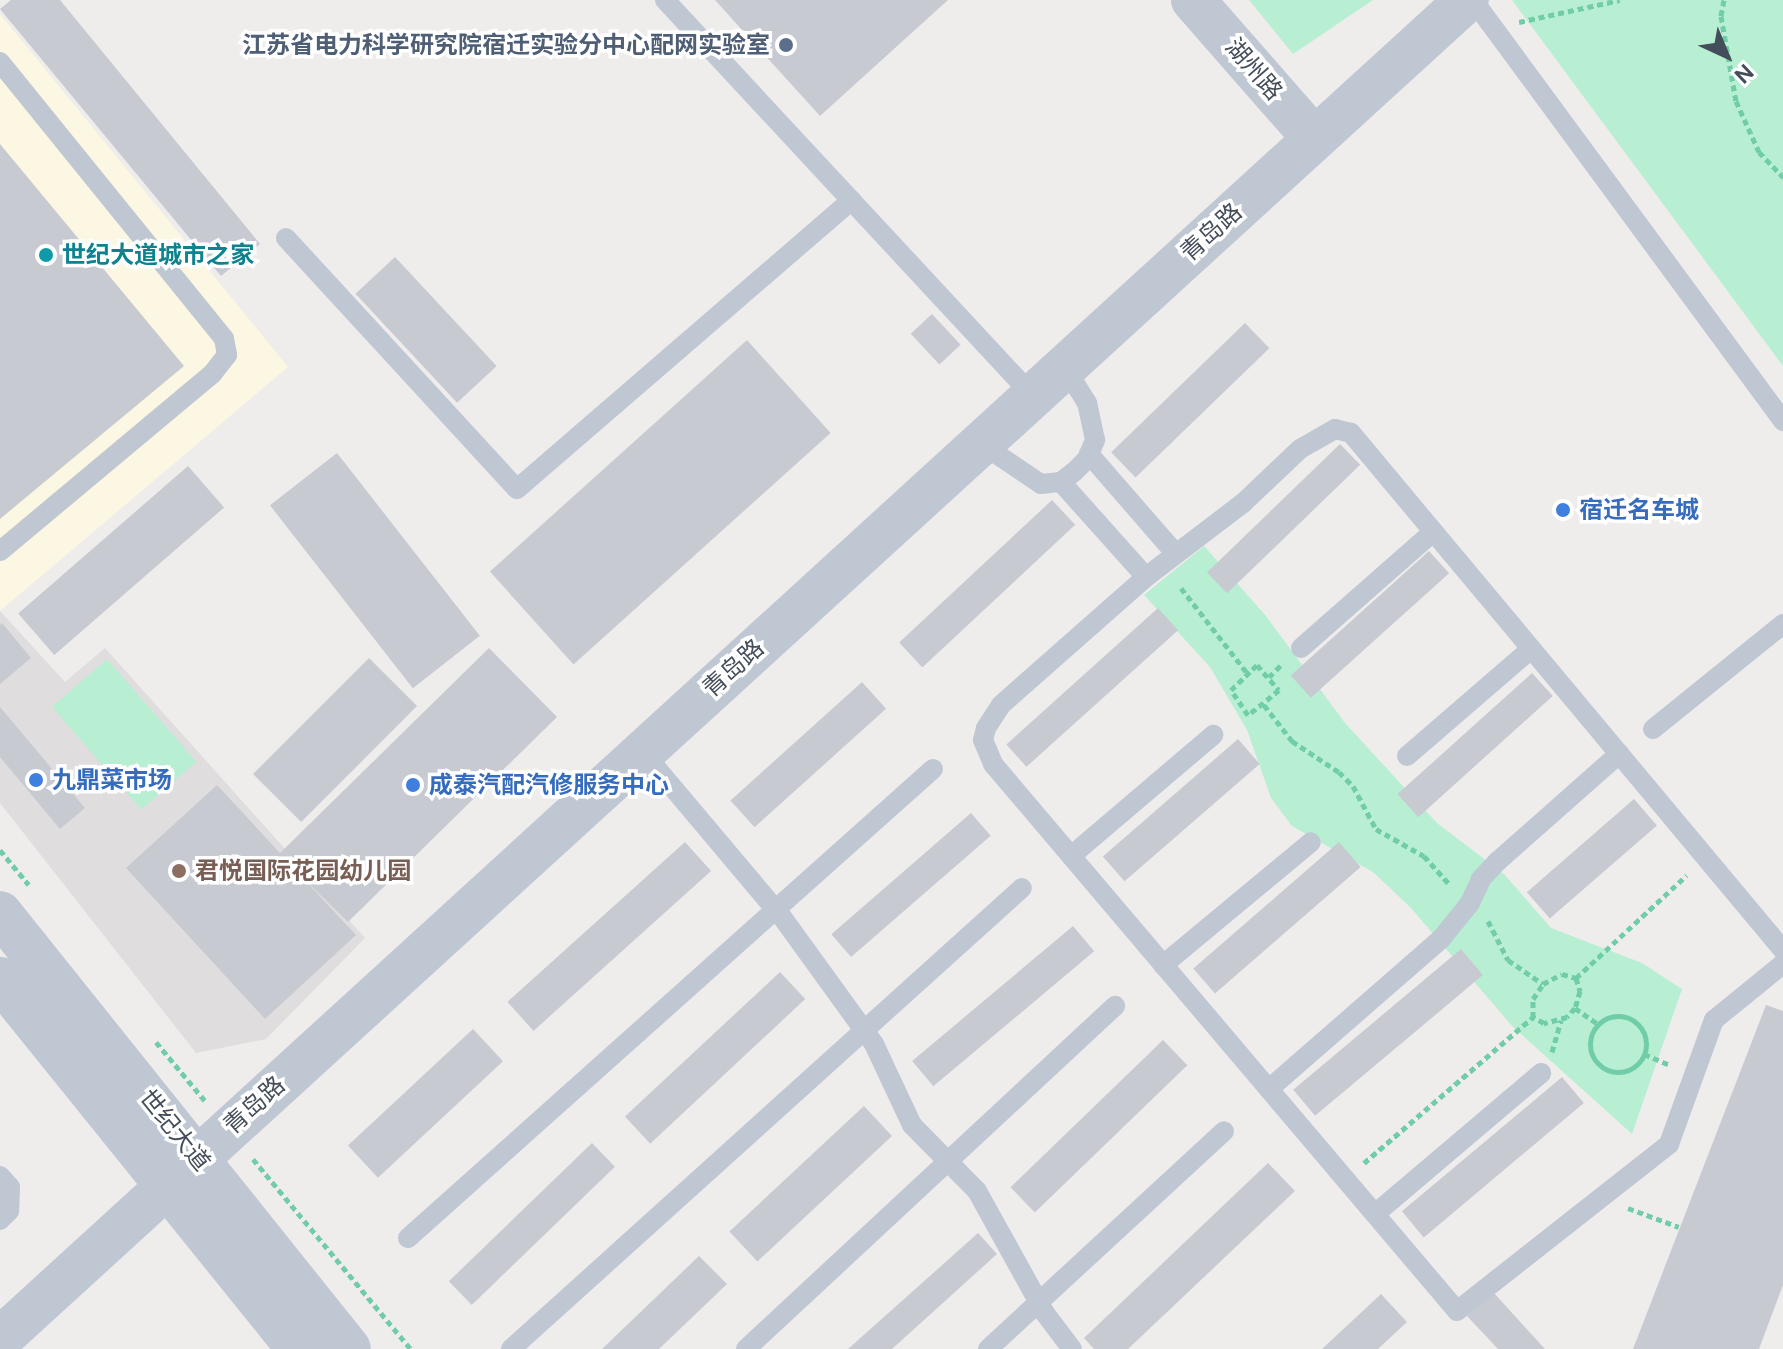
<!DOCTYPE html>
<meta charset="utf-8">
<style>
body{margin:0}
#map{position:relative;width:1783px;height:1349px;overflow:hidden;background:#efecec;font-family:"DM Sans","Noto Sans SC",sans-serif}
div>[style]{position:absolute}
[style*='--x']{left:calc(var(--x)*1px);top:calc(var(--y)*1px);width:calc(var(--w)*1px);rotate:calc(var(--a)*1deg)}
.commercial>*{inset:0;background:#fcf7e3}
.education>*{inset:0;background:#e0ddde}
.green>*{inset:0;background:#b8efd3;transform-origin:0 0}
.building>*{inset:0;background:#c8cad2;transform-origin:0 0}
.path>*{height:5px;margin-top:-2.5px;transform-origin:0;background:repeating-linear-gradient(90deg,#70cda8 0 6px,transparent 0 10px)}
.path>.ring{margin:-2.5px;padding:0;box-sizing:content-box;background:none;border:5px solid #70cda8;border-radius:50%}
.service>*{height:20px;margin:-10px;padding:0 10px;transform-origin:10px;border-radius:10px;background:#bfc7d2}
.tertiary>*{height:44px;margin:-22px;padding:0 22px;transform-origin:22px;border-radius:22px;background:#bfc7d2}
.dots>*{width:22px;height:22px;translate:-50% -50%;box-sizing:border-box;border:4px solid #fff;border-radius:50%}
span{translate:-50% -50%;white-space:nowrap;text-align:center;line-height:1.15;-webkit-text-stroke:7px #fff;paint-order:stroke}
.service-label{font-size:24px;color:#4e5e75;font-weight:700}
.right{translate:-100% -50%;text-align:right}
.street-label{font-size:24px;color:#444d5a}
.culture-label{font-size:24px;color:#0d838f;font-weight:700}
.left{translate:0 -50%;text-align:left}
.shop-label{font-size:24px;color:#366cbe;font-weight:700}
.education-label{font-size:24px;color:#785e54;font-weight:700}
.north{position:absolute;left:1687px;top:16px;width:80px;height:80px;-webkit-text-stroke:6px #fff;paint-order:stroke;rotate:136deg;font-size:22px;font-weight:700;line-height:32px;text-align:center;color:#444d5a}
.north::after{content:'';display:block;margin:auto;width:28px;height:36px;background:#444d5a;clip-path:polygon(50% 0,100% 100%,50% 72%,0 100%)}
</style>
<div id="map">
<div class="commercial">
<div style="clip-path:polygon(0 14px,288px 367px,0 611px)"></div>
</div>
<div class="education">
<div style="clip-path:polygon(0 611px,65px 682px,105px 648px,365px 938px,266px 1039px,196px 1053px,0 803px)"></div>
</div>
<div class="green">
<div style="clip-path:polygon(1249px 0,1373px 0,1293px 54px)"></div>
<div style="clip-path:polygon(1512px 0,1783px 0,1783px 366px)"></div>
<div style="clip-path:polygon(1204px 546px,1266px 616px,1345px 723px,1437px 823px,1504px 874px,1551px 928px,1642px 963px,1682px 989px,1632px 1134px,1512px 1026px,1411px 908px,1373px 872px,1292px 826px,1271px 798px,1247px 730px,1210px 667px,1144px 595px)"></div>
<div style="left:107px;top:659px;width:136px;height:73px;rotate:49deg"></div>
</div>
<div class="building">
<div style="clip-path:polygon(11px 0,60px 0,260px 244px,221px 276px,0 9px)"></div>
<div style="clip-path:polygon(715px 0,948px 0,820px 116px)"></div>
<div style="clip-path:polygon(0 144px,184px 366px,0 519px)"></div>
<div style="left:395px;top:257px;width:149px;height:54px;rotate:47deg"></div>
<div style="left:932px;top:314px;width:42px;height:29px;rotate:47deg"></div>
<div style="left:1245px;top:323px;width:35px;height:186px;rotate:46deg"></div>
<div style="left:747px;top:340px;width:125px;height:346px;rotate:48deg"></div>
<div style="left:1340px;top:444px;width:29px;height:185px;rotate:46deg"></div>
<div style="left:337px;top:453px;width:232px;height:85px;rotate:52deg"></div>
<div style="left:188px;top:466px;width:55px;height:225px;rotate:49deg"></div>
<div style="left:1052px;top:500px;width:34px;height:209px;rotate:47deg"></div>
<div style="left:1429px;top:551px;width:30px;height:186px;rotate:48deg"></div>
<div style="left:1158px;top:608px;width:30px;height:204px;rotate:48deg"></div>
<div style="clip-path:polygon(2px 623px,31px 658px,0 684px,0 625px)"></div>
<div style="clip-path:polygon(489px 648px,557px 717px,348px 922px,302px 877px,356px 935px,265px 1019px,126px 868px,217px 785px,280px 853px)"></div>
<div style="left:369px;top:658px;width:68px;height:164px;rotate:45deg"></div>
<div style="left:1532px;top:673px;width:31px;height:181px;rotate:48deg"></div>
<div style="left:862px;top:682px;width:36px;height:177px;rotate:48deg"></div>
<div style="clip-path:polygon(0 707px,85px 808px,60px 829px,0 757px)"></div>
<div style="left:1238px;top:739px;width:33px;height:179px;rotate:49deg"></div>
<div style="left:1634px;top:799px;width:35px;height:142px;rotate:49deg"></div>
<div style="left:971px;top:813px;width:30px;height:185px;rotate:49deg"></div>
<div style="left:685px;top:842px;width:39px;height:239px;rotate:48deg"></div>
<div style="left:1339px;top:842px;width:33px;height:193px;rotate:49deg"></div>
<div style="left:1073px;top:926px;width:33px;height:210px;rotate:50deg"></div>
<div style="left:1461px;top:949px;width:34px;height:219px;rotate:50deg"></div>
<div style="left:780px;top:972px;width:37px;height:212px;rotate:47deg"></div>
<div style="clip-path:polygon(1766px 1005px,1783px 1011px,1783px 1285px,1759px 1349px,1633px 1349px)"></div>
<div style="left:473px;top:1029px;width:44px;height:171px;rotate:47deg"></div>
<div style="left:1163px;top:1040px;width:35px;height:212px;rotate:46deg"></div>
<div style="left:1562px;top:1077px;width:34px;height:209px;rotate:50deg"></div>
<div style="left:864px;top:1106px;width:41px;height:184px;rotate:47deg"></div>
<div style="left:592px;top:1143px;width:33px;height:199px;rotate:46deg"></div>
<div style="clip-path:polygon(1268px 1163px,1295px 1191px,1128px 1349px,1094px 1349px,1084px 1338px)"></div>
<div style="clip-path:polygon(978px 1233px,997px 1254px,892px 1349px,848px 1349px)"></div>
<div style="clip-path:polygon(699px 1256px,727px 1284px,659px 1349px,602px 1349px)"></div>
<div style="clip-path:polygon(1493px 1292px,1545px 1349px,1498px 1349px,1467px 1316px)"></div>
<div style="clip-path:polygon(1381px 1294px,1407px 1322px,1378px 1349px,1322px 1349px)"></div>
</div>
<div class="path">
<div style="--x:1724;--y:0;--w:16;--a:101"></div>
<div style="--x:1721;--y:16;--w:86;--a:80"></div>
<div style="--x:1736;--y:101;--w:56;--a:65.7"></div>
<div style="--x:1759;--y:152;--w:35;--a:46"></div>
<div style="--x:1519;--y:22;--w:103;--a:-12.3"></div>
<div style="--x:1181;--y:588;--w:109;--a:52.1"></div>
<div style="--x:1257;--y:665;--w:33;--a:49"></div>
<div style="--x:1279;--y:690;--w:40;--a:141"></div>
<div style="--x:1248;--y:715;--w:30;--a:-124"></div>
<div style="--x:1231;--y:690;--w:36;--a:-44"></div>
<div style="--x:1269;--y:677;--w:18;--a:-45"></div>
<div style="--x:1264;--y:705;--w:46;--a:52.1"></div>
<div style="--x:1292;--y:741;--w:56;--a:33.4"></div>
<div style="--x:1339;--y:772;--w:20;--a:45"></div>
<div style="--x:1353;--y:786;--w:49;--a:61.9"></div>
<div style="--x:1376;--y:829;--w:55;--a:29.4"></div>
<div style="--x:1424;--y:856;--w:38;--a:48"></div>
<div style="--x:0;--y:850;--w:45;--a:50.4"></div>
<div style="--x:1488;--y:921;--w:44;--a:62.9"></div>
<div style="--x:1508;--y:960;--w:42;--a:34.4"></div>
<div style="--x:1562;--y:974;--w:15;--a:16"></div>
<div style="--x:1576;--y:978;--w:14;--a:73"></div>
<div style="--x:1580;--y:991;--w:18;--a:106"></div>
<div style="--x:1575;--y:1008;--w:12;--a:132"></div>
<div style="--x:1567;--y:1017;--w:24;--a:165"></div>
<div style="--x:1544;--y:1023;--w:13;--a:-151"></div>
<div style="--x:1533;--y:1017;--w:18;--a:-90"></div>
<div style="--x:1533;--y:999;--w:18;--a:-56"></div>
<div style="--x:1543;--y:984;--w:21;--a:-28"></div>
<div style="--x:1576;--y:978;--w:151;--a:-42.9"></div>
<div style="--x:1575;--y:1008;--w:28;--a:35"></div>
<div class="ring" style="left:1590px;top:1016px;width:51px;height:51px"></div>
<div style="--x:156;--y:1042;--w:78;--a:50.2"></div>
<div style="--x:1552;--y:1052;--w:33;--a:-74"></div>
<div style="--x:1644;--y:1054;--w:28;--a:23"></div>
<div style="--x:253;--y:1159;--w:247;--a:50.3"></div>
<div style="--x:1364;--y:1163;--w:223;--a:-40.8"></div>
<div style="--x:1628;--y:1208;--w:54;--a:20.4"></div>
</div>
<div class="service">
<div style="--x:665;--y:0;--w:539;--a:47.1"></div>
<div style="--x:1473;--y:0;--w:523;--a:53.63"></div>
<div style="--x:0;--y:62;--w:356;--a:51"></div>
<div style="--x:224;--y:339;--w:16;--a:79"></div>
<div style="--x:227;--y:355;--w:24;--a:128"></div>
<div style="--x:212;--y:374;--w:276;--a:140.1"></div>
<div style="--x:286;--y:238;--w:341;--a:47.4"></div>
<div style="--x:517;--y:489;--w:442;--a:-40.8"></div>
<div style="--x:980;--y:443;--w:73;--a:33.9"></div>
<div style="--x:1041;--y:484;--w:20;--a:-6"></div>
<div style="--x:1061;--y:482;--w:16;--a:-38"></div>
<div style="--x:1074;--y:472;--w:18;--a:-45"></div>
<div style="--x:1087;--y:459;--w:21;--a:-67"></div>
<div style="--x:1095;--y:440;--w:38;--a:-102"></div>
<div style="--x:1087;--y:403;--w:44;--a:-121.9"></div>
<div style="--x:1089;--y:454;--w:131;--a:49"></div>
<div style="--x:1061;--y:482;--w:127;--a:48.2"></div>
<div style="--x:1301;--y:648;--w:176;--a:-41.3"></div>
<div style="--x:1653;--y:729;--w:167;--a:-38.9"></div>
<div style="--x:642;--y:751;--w:217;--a:49.9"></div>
<div style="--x:782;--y:917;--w:157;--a:54.1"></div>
<div style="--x:874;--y:1044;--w:89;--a:64.9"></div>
<div style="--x:912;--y:1125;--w:93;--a:45.4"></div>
<div style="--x:977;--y:1191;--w:138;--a:61"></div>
<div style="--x:1044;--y:1312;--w:46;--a:52.9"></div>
<div style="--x:1407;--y:756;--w:164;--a:-40.8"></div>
<div style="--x:1071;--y:856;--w:187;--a:-40.4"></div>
<div style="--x:1783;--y:950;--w:674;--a:-129.88"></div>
<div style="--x:1351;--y:433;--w:16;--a:-166"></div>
<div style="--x:1335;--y:429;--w:40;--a:150.3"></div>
<div style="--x:1300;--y:449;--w:79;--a:136.5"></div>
<div style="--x:1243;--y:503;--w:122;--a:142.7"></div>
<div style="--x:1146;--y:577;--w:193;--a:138.6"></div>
<div style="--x:1001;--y:705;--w:27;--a:123"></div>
<div style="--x:986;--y:728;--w:12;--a:104"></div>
<div style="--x:983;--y:740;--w:26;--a:67"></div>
<div style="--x:993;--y:764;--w:717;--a:49.69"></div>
<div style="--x:1457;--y:1311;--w:270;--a:-38.2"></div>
<div style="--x:1669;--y:1144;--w:132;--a:-70.1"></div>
<div style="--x:1714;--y:1020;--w:89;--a:-39.1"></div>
<div style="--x:1163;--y:965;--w:192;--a:-39.7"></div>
<div style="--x:1269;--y:1089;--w:228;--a:-41.1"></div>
<div style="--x:1441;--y:939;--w:46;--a:-51.1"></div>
<div style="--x:1470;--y:903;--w:26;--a:-65"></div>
<div style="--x:1481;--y:879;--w:25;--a:-47"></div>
<div style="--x:1498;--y:861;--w:162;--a:-41.5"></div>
<div style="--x:0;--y:1176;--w:15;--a:48"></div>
<div style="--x:10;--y:1187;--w:24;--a:92"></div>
<div style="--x:9;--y:1211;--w:13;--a:135"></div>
<div style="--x:1375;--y:1214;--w:218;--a:-40.3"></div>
<div style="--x:408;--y:1238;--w:704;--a:-41.78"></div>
<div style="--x:511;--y:1349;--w:688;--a:-42.06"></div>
<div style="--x:746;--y:1349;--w:504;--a:-42.91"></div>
<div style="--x:988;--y:1349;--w:321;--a:-42.7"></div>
</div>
<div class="tertiary">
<div style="--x:1193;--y:0;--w:184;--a:48.8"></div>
<div style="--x:0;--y:913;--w:558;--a:51.32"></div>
<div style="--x:0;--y:979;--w:476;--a:51.1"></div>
<div style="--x:0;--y:1339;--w:1986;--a:-42.39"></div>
</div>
<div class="dots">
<div style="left:786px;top:45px;background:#5c6f8a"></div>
<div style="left:46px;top:255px;background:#0f9aa8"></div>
<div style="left:1563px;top:510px;background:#3f7fe0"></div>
<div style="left:36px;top:780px;background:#3f7fe0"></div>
<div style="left:413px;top:785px;background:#3f7fe0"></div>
<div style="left:179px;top:871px;background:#8d6e63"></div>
</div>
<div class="service-label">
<span class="right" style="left:770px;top:45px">江苏省电力科学研究院宿迁实验分中心配网实验室</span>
</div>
<div class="street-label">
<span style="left:1254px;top:69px;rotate:49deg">湖州路</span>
<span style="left:1211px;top:232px;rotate:-42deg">青岛路</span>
<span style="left:733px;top:668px;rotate:-42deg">青岛路</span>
<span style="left:254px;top:1105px;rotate:-42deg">青岛路</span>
<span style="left:175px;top:1130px;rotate:51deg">世纪大道</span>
</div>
<div class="culture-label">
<span class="left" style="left:62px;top:255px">世纪大道城市之家</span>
</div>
<div class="shop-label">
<span class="left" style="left:1579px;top:510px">宿迁名车城</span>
<span class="left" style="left:52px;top:780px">九鼎菜市场</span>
<span class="left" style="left:429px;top:785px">成泰汽配汽修服务中心</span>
</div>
<div class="education-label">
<span class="left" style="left:195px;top:871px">君悦国际花园幼儿园</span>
</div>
<div class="north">N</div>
</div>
